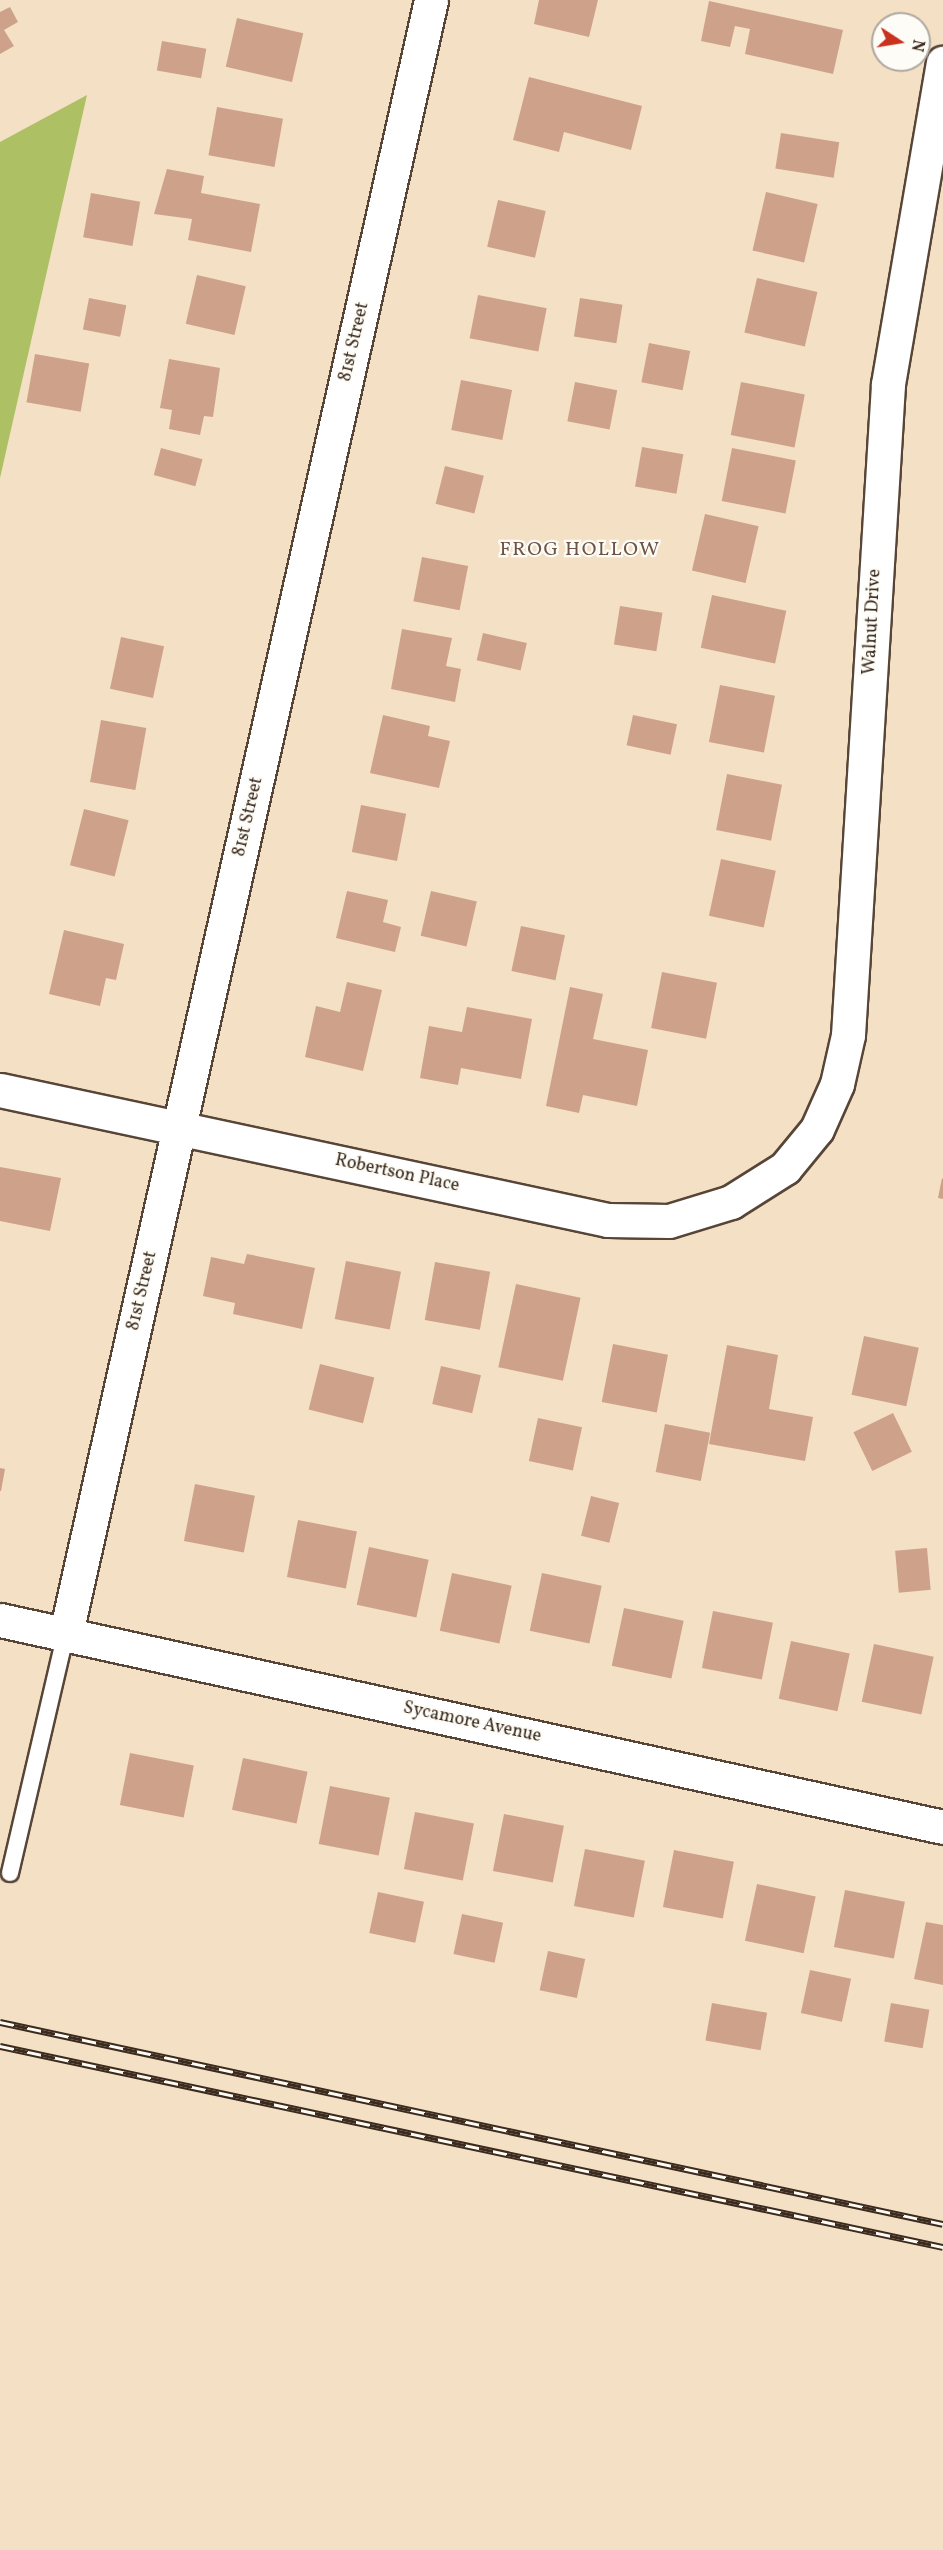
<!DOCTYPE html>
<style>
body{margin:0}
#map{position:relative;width:943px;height:2550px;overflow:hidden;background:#f4e0c5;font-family:Vollkorn,serif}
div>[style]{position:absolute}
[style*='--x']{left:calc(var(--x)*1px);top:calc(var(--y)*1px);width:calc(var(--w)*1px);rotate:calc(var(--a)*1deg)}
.green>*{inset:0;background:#adc064}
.building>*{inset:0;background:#cea18a;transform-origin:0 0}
.roads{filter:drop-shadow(2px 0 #574537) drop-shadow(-2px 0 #574537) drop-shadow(0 2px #574537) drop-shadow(0 -2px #574537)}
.lane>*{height:16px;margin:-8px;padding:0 8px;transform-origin:8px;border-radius:8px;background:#fff}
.street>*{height:33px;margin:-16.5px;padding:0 16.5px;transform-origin:16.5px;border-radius:16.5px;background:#fff}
.rail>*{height:7px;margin-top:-3.5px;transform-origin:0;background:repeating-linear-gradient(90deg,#fdfcf7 0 14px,#3b2a1e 0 28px);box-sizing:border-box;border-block:2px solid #3b2a1e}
span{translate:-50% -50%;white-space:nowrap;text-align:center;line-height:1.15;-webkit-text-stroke:4.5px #fdfcf7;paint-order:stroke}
.street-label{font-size:18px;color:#3b2a1e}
.neighbourhood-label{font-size:20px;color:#6e5444;letter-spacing:1.5px}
.north{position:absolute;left:871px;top:12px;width:60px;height:60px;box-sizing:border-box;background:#fdfcf7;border:2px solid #afa8a0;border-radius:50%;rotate:102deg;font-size:16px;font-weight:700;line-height:24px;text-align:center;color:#3b2a1e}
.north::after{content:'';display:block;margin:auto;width:21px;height:27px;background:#c8321e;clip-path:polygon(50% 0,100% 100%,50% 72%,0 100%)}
</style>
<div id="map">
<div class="green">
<div style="clip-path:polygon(87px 95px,0 478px,0 142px)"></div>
</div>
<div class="building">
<div style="clip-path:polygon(539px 0,598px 0,589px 37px,534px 24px)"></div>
<div style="clip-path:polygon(709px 1px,843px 30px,833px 74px,745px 54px,750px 29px,735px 26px,730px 47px,701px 41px)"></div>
<div style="clip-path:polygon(10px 7px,18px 22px,4px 30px,14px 46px,0 54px,0 12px)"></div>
<div style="left:237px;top:18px;width:68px;height:50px;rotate:13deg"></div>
<div style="left:162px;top:41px;width:45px;height:30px;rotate:10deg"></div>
<div style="clip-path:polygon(529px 77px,642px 106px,631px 150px,564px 132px,559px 152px,513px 140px)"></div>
<div style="left:217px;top:107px;width:67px;height:49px;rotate:10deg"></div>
<div style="left:781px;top:133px;width:59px;height:36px;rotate:9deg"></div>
<div style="clip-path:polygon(167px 169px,204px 176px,201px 193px,260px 204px,251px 252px,188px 240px,192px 219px,154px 214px)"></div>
<div style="left:766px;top:192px;width:53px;height:60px;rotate:13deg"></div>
<div style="left:91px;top:193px;width:50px;height:45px;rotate:10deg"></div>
<div style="left:498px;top:200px;width:49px;height:48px;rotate:13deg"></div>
<div style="left:197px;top:275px;width:50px;height:50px;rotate:13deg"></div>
<div style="left:757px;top:278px;width:62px;height:56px;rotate:13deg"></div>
<div style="left:478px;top:295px;width:70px;height:44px;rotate:11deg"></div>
<div style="left:89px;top:298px;width:38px;height:32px;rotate:11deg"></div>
<div style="left:580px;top:298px;width:43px;height:39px;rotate:9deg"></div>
<div style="left:649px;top:343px;width:42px;height:40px;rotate:11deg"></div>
<div style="left:35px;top:354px;width:55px;height:49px;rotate:10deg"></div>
<div style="clip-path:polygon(169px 359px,220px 368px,213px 417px,204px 416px,200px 435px,169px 429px,172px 410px,160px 408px)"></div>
<div style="left:461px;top:380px;width:52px;height:51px;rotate:11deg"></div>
<div style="left:575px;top:382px;width:43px;height:40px;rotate:11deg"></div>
<div style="left:741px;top:382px;width:65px;height:54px;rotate:11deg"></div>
<div style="left:642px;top:447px;width:42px;height:40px;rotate:10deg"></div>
<div style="left:161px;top:448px;width:43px;height:28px;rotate:15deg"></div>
<div style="left:732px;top:448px;width:65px;height:54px;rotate:11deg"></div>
<div style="left:445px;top:466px;width:40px;height:39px;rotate:14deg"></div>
<div style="left:705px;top:514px;width:55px;height:58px;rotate:13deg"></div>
<div style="left:422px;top:557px;width:47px;height:45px;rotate:11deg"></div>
<div style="left:712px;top:595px;width:76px;height:54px;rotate:12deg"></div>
<div style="left:620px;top:606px;width:43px;height:39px;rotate:9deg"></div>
<div style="clip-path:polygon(402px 629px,452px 638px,446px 666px,461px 669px,455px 702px,391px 689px)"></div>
<div style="left:483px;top:633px;width:45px;height:28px;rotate:13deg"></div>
<div style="left:121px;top:637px;width:44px;height:53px;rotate:12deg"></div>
<div style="left:720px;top:685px;width:56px;height:58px;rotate:11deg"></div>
<div style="clip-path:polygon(383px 715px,430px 726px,428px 736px,450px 741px,439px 788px,370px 773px)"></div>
<div style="left:633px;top:715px;width:45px;height:31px;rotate:12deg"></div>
<div style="left:101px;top:720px;width:46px;height:63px;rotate:10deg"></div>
<div style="left:727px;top:774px;width:56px;height:57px;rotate:11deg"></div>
<div style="left:361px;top:805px;width:46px;height:48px;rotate:11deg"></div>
<div style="left:84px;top:809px;width:46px;height:58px;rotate:14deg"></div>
<div style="left:721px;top:859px;width:56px;height:58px;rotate:12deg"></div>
<div style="clip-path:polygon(347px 891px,388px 900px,383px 922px,401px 927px,395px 952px,336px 938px)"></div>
<div style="left:431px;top:891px;width:47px;height:46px;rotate:13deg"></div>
<div style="left:521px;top:926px;width:45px;height:46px;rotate:12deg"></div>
<div style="clip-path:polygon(64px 930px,124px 944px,116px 980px,106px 978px,100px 1006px,49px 994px)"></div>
<div style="left:662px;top:972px;width:56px;height:57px;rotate:11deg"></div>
<div style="clip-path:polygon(347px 982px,382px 990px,363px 1071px,305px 1057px,316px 1006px,340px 1012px)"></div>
<div style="clip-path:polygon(570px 987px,603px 994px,593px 1039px,648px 1050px,637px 1106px,583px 1095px,579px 1113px,546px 1106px)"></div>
<div style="clip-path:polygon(467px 1007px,532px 1019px,521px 1079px,461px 1068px,458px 1085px,420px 1078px,429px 1026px,462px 1032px)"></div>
<div style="clip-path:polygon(0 1167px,61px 1178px,50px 1231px,0 1221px)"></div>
<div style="clip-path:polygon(942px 1178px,943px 1179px,943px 1199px,938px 1198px)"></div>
<div style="clip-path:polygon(247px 1254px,315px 1268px,302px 1329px,233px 1314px,235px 1303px,203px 1296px,211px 1257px,244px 1264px)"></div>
<div style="left:346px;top:1261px;width:56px;height:59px;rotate:11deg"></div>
<div style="left:435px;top:1262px;width:56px;height:59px;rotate:10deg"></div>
<div style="left:516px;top:1284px;width:66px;height:85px;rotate:12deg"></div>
<div style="left:864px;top:1336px;width:56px;height:60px;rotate:12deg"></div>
<div style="left:613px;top:1344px;width:56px;height:59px;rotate:11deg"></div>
<div style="clip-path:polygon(727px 1345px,778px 1355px,769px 1409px,813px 1417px,805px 1461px,709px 1444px)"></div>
<div style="left:320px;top:1364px;width:56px;height:47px;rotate:14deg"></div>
<div style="left:441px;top:1366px;width:41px;height:39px;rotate:13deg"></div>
<div style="left:893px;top:1413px;width:43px;height:44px;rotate:64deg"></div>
<div style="left:538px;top:1418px;width:45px;height:44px;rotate:12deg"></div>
<div style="left:665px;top:1424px;width:46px;height:49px;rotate:11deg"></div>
<div style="clip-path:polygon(0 1468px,5px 1469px,1px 1491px,0 1491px)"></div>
<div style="left:195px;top:1484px;width:61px;height:58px;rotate:11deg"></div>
<div style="left:591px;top:1496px;width:29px;height:41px;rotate:14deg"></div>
<div style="left:298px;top:1520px;width:60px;height:58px;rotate:11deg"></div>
<div style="left:369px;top:1547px;width:61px;height:59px;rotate:12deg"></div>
<div style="left:927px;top:1548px;width:42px;height:32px;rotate:85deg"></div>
<div style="left:452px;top:1573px;width:61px;height:59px;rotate:12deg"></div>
<div style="left:542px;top:1573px;width:61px;height:59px;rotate:12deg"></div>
<div style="left:624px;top:1608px;width:61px;height:59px;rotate:12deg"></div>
<div style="left:713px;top:1611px;width:61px;height:58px;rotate:11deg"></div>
<div style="left:791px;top:1641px;width:60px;height:59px;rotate:12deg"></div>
<div style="left:874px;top:1644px;width:61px;height:59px;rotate:12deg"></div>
<div style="left:130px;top:1753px;width:65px;height:53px;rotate:11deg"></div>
<div style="left:243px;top:1758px;width:66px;height:53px;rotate:12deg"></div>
<div style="left:330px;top:1786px;width:61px;height:59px;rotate:11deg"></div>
<div style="left:415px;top:1812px;width:60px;height:58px;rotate:11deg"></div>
<div style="left:504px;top:1814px;width:61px;height:58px;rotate:11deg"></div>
<div style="left:585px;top:1849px;width:61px;height:58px;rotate:11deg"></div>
<div style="left:674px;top:1850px;width:61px;height:58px;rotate:11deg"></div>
<div style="left:757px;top:1884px;width:60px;height:58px;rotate:12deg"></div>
<div style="left:845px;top:1890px;width:61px;height:58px;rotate:11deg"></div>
<div style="left:378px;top:1892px;width:47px;height:42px;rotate:12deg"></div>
<div style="left:462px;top:1914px;width:42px;height:41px;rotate:12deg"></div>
<div style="clip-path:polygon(926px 1922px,943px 1925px,943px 1985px,914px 1979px)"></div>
<div style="left:548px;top:1951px;width:38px;height:40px;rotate:12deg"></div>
<div style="left:810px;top:1970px;width:42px;height:44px;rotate:12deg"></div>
<div style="left:712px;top:2003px;width:56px;height:38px;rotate:10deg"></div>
<div style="left:891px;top:2003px;width:39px;height:39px;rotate:10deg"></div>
</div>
<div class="roads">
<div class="lane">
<div style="--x:10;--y:1873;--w:246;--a:-76.9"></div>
</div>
<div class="street">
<div style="--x:0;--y:1090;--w:622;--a:12.07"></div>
<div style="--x:608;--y:1220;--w:61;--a:0.9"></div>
<div style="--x:669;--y:1221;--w:65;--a:-17"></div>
<div style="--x:731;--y:1202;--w:64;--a:-32.2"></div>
<div style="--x:785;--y:1168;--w:50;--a:-50.6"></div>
<div style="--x:817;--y:1129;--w:49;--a:-66"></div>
<div style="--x:837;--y:1084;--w:50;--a:-77.3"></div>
<div style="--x:848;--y:1035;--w:652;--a:-86.48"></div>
<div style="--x:888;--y:384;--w:326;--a:-80.3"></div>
<div style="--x:0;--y:1620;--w:965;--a:12.38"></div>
<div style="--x:66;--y:1633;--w:1673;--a:-77.4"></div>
</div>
</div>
<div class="rail">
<div style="--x:0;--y:2022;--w:964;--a:12.09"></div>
<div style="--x:0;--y:2046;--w:964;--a:12.03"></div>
</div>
<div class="street-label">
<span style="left:355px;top:342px;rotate:-77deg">81st Street</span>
<span style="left:873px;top:622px;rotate:-87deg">Walnut Drive</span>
<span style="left:249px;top:817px;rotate:-77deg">81st Street</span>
<span style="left:397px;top:1174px;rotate:12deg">Robertson Place</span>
<span style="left:143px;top:1291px;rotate:-77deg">81st Street</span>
<span style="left:472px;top:1723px;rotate:12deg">Sycamore Avenue</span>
</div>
<div class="neighbourhood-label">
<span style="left:580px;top:550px">FROG HOLLOW</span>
</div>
<div class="north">N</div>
</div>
